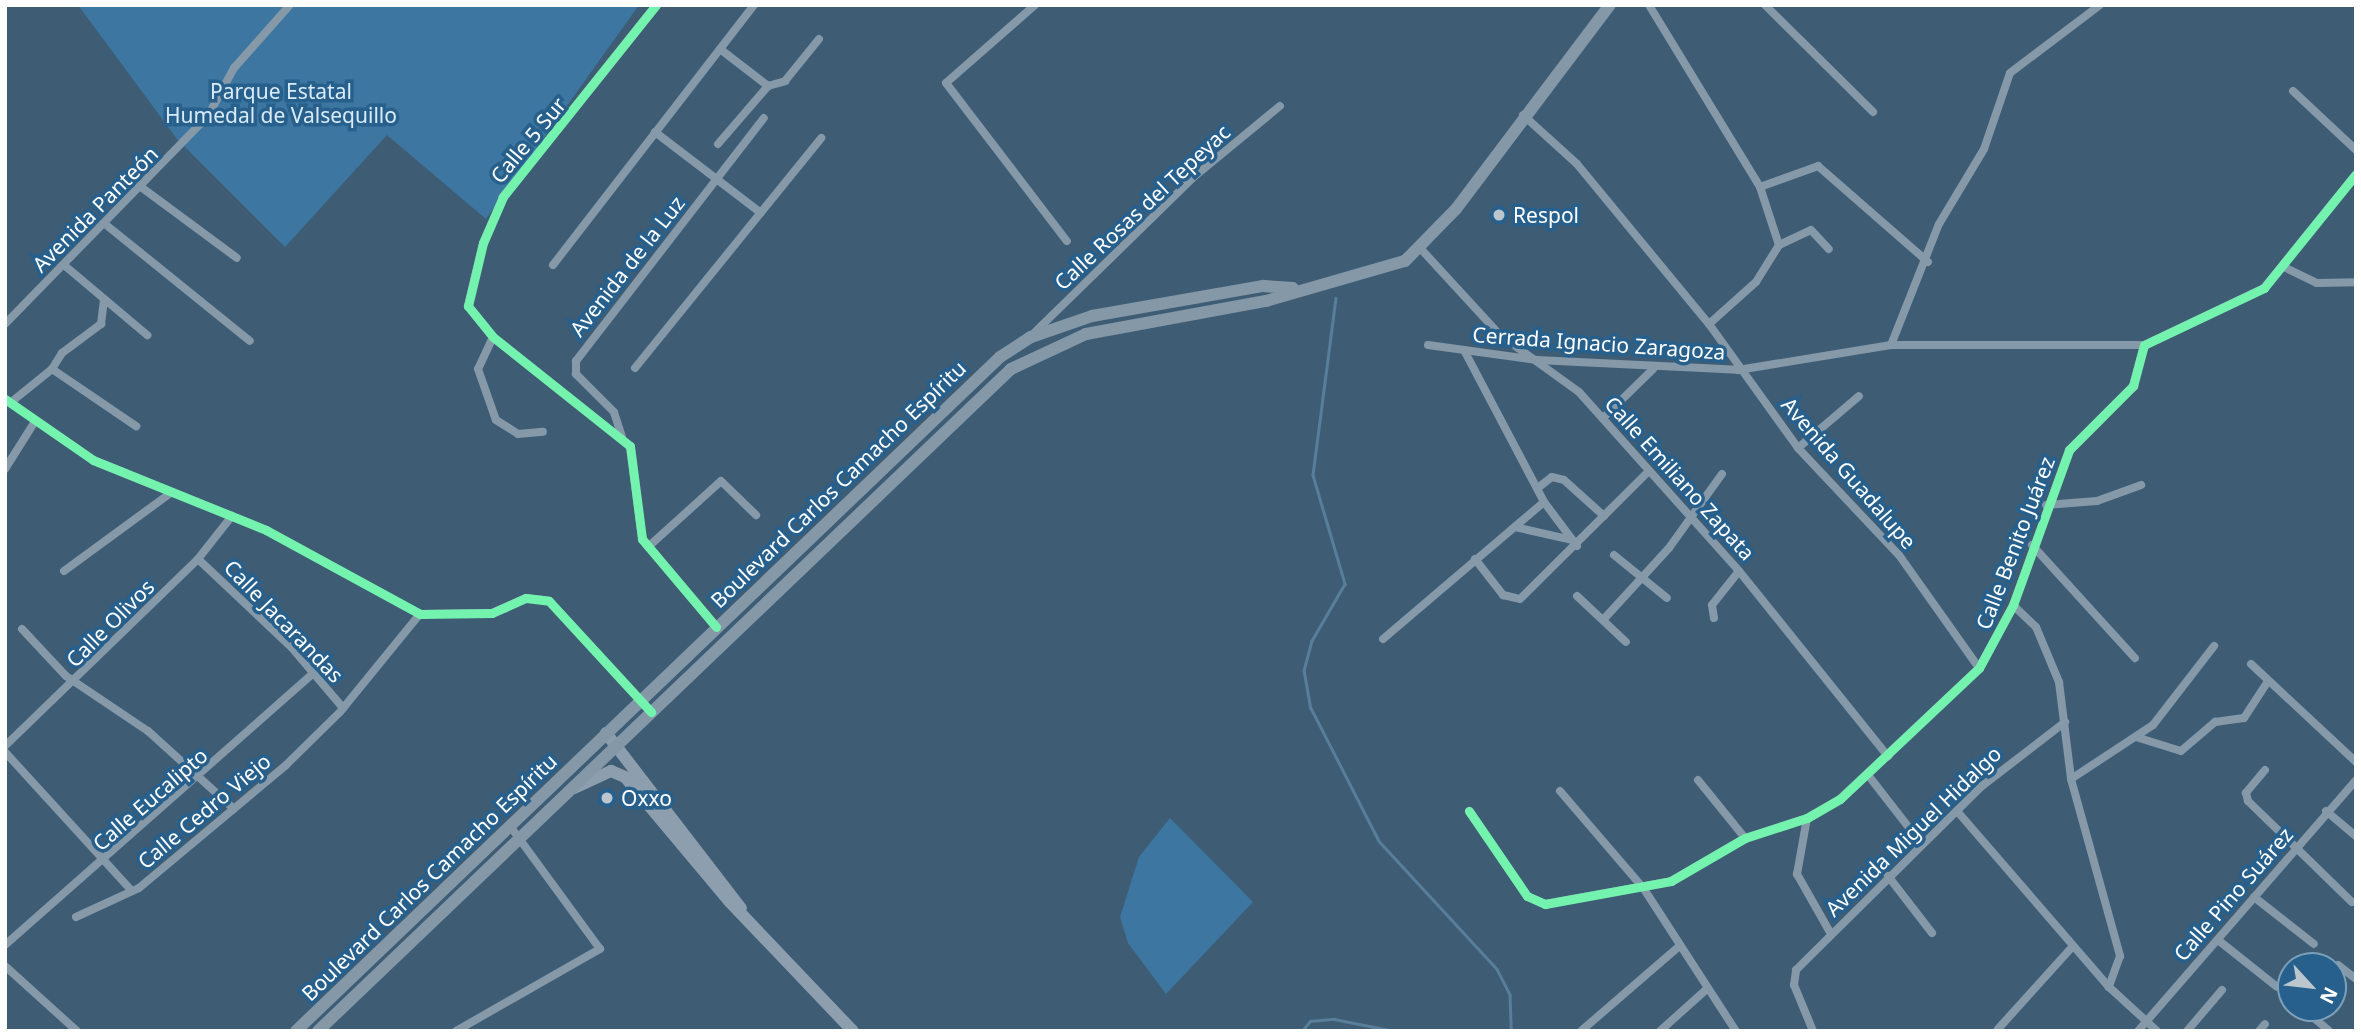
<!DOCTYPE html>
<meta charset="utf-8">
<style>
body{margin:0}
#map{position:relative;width:2361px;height:1036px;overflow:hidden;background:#3e5d75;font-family:"Noto Sans",sans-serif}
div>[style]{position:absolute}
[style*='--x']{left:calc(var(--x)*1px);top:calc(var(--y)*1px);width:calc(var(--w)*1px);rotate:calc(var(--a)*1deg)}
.green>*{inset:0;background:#3c76a1}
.stream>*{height:2.5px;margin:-1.25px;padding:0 1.25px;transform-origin:1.25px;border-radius:1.25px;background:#587e9a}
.street>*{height:8px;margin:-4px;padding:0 4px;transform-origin:4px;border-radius:4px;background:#8599a9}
.secondary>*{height:12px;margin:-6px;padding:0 6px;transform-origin:6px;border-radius:6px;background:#8d9fae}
.primary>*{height:12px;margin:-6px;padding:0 6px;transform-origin:6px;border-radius:6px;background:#8498a7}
.cycleway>*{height:9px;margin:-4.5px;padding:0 4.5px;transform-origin:4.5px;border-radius:4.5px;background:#73f3ae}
.dots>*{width:19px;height:19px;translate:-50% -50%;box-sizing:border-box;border:4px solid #27608c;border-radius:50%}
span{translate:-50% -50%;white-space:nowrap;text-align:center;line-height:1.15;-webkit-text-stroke:7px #27608c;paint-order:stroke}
.park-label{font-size:21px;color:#daebf8}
.street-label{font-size:21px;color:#fff}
.poi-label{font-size:21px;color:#fff}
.left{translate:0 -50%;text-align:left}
.frame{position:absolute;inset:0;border:7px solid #fff;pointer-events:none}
.north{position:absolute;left:2277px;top:952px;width:70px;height:70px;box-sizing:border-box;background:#27608c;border:2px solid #7da0ba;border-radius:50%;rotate:117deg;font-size:19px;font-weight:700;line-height:28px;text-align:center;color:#fff}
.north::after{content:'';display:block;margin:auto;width:24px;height:32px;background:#bbc6cf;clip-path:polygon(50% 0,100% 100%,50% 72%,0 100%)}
</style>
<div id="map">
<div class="green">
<div style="clip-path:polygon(78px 5px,639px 5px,486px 219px,387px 135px,285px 247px,177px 139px)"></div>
<div style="clip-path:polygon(1170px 818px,1253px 902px,1166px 994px,1128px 943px,1120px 917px,1139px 857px)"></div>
</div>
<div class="stream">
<div style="--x:1336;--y:298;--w:178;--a:97.4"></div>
<div style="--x:1313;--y:475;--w:114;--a:73.6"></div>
<div style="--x:1345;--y:584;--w:66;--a:120.1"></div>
<div style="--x:1312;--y:641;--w:30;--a:105"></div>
<div style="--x:1304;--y:670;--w:39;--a:80"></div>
<div style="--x:1311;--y:708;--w:149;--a:62.9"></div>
<div style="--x:1379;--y:841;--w:174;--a:47.3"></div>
<div style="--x:1497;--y:969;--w:29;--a:63"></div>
<div style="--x:1510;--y:995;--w:36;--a:88"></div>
<div style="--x:1302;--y:1031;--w:13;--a:-51"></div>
<div style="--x:1310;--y:1021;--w:24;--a:-5"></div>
<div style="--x:1334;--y:1019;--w:61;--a:11.3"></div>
</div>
<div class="street">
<div style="--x:656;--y:5;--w:246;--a:128.6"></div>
<div style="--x:503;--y:197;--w:50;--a:113.5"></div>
<div style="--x:483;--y:243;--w:65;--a:103.4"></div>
<div style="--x:468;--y:306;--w:40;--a:51"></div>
<div style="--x:493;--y:337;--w:175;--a:38.5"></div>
<div style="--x:630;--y:446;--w:94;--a:82.6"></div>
<div style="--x:642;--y:539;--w:115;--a:49.9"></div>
<div style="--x:1035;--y:5;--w:118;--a:138.8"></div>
<div style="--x:946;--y:83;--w:199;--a:52.6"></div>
<div style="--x:1649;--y:5;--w:213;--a:58.6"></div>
<div style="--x:1760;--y:187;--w:61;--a:71.9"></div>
<div style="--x:1765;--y:5;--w:152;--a:44.7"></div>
<div style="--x:720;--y:49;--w:61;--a:37.6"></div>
<div style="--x:768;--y:86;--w:18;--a:-16"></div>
<div style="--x:785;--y:81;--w:54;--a:-51"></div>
<div style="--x:2293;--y:91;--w:86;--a:43.1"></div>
<div style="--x:1523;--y:115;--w:73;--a:42.2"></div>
<div style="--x:1577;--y:164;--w:207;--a:50.5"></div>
<div style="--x:1709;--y:324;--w:153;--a:54.3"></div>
<div style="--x:1798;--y:448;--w:147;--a:46.7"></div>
<div style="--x:1899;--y:555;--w:138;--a:54.7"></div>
<div style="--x:655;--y:132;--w:133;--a:37.4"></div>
<div style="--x:718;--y:144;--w:77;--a:-49.2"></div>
<div style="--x:141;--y:187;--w:119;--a:36.5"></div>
<div style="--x:1760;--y:187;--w:62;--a:-19.9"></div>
<div style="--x:1818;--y:166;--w:146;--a:41.1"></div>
<div style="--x:105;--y:224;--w:186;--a:38.9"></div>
<div style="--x:1420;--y:248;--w:118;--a:47.4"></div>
<div style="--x:1500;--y:335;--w:97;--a:35.8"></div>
<div style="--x:1579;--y:392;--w:240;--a:48.2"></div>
<div style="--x:1739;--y:571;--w:238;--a:51.2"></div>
<div style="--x:64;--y:265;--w:109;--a:40.1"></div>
<div style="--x:553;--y:265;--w:329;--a:-52.3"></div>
<div style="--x:2286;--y:268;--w:34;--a:26"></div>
<div style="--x:2317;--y:283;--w:39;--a:-1"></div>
<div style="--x:5;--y:324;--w:291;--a:-45.7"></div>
<div style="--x:208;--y:116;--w:55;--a:-61.6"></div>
<div style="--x:234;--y:68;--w:84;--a:-48.4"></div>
<div style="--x:1709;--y:324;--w:63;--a:-41.8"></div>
<div style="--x:1756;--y:282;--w:44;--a:-58.1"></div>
<div style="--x:1779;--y:245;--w:35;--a:-25"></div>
<div style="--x:1811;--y:230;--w:26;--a:47"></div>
<div style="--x:1035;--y:332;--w:223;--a:-44.3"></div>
<div style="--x:1195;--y:176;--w:110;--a:-39.5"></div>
<div style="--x:493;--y:337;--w:35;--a:115"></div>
<div style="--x:478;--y:369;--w:54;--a:70.6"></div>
<div style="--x:496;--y:420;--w:26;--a:32"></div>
<div style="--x:518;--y:434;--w:25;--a:-5"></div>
<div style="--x:1428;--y:345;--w:110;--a:7.8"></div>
<div style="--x:1537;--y:360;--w:201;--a:2.8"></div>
<div style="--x:1738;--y:370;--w:155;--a:-9.3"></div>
<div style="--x:1891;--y:345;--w:253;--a:0"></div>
<div style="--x:1891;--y:345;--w:130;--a:-68.4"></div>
<div style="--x:1939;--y:224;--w:87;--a:-59"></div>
<div style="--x:1984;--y:149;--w:80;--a:-71.1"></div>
<div style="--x:2010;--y:73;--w:113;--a:-37.1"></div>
<div style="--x:1465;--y:352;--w:170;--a:62.2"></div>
<div style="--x:1544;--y:502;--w:55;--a:53.1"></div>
<div style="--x:635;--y:368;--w:296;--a:-51"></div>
<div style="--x:52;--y:369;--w:19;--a:-58"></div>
<div style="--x:62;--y:353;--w:49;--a:-36.6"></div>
<div style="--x:101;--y:324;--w:25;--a:-83"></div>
<div style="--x:5;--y:399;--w:107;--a:34.7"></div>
<div style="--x:93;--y:460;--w:187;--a:22"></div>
<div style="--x:266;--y:530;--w:175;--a:28.6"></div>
<div style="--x:420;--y:614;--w:72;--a:-0.8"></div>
<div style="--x:492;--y:613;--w:37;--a:-24"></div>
<div style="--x:526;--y:598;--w:23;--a:7"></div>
<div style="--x:549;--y:601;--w:151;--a:47.4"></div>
<div style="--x:10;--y:403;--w:54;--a:-39"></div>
<div style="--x:52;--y:369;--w:102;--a:34.2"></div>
<div style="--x:1603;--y:418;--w:70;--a:-44.4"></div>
<div style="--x:622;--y:437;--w:26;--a:-108"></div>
<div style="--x:614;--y:412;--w:54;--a:-135"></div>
<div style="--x:576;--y:374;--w:13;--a:-90"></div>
<div style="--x:576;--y:361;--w:307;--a:-52.3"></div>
<div style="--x:1798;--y:448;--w:80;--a:-40.4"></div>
<div style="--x:5;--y:469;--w:54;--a:-57.8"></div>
<div style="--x:1539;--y:487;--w:16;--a:-38"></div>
<div style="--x:1552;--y:477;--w:12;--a:14"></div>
<div style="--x:1564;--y:480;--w:54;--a:42"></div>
<div style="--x:2046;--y:505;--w:51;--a:-4.5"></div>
<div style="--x:2097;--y:501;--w:47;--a:-20"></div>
<div style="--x:1515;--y:527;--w:58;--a:12.8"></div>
<div style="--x:2032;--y:545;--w:153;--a:47.7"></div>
<div style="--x:648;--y:547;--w:98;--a:-42.1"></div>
<div style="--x:721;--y:481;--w:49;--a:44.2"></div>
<div style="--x:1614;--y:555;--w:68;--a:39.1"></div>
<div style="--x:198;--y:559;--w:129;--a:43.4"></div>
<div style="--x:292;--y:648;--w:79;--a:49.6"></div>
<div style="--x:1475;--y:559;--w:46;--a:52.1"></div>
<div style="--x:1503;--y:595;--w:17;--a:13"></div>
<div style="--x:1520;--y:599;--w:182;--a:-44.8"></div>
<div style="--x:64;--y:571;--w:134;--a:-36.2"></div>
<div style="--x:1577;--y:596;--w:67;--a:43.2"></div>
<div style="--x:2013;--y:605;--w:32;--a:44"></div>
<div style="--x:2036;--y:627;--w:60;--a:67.3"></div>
<div style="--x:2059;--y:682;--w:98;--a:82.9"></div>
<div style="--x:2071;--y:779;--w:184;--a:74.5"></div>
<div style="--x:2120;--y:956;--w:33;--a:110"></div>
<div style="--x:1714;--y:618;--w:13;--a:-99"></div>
<div style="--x:1712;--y:605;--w:43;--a:-51.5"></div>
<div style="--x:1603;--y:620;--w:98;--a:-47.5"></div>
<div style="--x:1669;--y:548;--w:91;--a:-54.4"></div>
<div style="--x:22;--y:629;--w:64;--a:46.9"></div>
<div style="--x:66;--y:676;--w:99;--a:33.9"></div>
<div style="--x:148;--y:731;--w:116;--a:42.2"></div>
<div style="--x:1383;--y:639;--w:211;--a:-40.4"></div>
<div style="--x:2251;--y:664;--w:144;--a:43"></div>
<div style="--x:2136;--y:737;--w:47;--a:17.3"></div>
<div style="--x:2181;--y:751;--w:45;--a:-40.5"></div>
<div style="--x:2215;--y:722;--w:29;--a:-8"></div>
<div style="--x:2244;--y:718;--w:44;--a:-57"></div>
<div style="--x:5;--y:746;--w:269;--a:-44.1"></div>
<div style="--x:198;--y:559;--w:55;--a:-51.7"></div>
<div style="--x:5;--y:752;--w:185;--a:47.6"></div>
<div style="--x:2265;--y:770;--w:30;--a:130"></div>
<div style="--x:2246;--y:793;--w:8;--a:76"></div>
<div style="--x:2248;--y:801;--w:145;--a:44.2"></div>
<div style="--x:1868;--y:775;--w:86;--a:52.1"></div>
<div style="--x:2071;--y:779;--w:98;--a:-33.4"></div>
<div style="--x:2153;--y:725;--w:100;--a:-52.3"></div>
<div style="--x:1698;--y:780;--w:75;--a:51"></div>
<div style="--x:1560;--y:791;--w:129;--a:49.4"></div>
<div style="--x:1644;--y:889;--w:169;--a:57.1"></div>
<div style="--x:1469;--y:811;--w:103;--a:55.7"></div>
<div style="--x:1527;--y:896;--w:20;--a:24"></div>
<div style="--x:1545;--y:904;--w:128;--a:-10.3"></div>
<div style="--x:1671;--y:881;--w:86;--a:-30.2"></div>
<div style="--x:1745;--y:838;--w:65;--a:-17.9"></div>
<div style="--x:1807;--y:818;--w:38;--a:-30"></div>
<div style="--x:1840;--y:799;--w:191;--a:-43.3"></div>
<div style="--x:1979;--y:668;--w:72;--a:-61.6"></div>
<div style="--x:2013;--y:605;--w:165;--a:-70.1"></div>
<div style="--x:2069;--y:450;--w:91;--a:-45"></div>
<div style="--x:2133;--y:386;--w:42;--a:-75"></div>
<div style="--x:2144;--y:345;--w:133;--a:-25.4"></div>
<div style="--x:2264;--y:288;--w:146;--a:-51.1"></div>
<div style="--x:1957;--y:811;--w:233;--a:49.2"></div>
<div style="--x:2109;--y:987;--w:65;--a:42.5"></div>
<div style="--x:2326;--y:811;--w:39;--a:40"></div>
<div style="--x:1807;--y:818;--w:57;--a:100.1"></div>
<div style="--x:1797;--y:874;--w:69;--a:60.5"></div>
<div style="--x:1888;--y:876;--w:72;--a:52.3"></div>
<div style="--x:2254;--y:897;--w:76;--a:38.1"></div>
<div style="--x:76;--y:917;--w:69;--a:-24.7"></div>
<div style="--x:139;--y:888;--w:192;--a:-39.9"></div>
<div style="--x:286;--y:765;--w:76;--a:-44.5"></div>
<div style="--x:340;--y:712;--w:127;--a:-50.8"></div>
<div style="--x:2218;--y:940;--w:75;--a:38.5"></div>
<div style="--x:5;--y:945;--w:412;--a:-41.4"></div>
<div style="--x:2338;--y:965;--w:23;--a:38"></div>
<div style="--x:5;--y:966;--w:97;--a:42.1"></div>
<div style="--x:2302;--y:1008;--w:35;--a:40"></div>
<div style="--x:1998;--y:1029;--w:110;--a:-47.9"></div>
<div style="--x:456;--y:1031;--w:166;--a:-29.7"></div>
<div style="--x:600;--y:949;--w:152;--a:-126.2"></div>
<div style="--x:1581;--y:1031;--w:127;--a:-40.8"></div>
<div style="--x:1660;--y:1031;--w:64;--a:-41.9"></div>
<div style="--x:1813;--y:1031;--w:50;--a:-112.4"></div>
<div style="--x:1794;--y:985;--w:15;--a:-82"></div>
<div style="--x:1796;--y:970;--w:262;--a:-44.7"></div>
<div style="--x:1982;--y:786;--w:105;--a:-37.6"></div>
<div style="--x:2138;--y:1031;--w:332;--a:-49"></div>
<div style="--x:2187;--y:1031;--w:54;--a:-49.5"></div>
<div style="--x:2259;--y:1031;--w:9;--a:-49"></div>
</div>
<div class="secondary">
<div style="--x:606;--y:733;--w:221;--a:52.4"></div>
<div style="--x:574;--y:788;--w:41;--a:-24.7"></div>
<div style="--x:611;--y:771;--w:15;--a:23"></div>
<div style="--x:625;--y:777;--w:163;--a:50"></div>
<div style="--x:730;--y:902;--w:178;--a:46.4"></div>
</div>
<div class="primary">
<div style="--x:296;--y:1031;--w:975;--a:-43.75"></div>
<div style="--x:1000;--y:357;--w:37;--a:-33"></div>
<div style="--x:1031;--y:337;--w:65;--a:-19"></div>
<div style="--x:1092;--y:316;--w:174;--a:-10"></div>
<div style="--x:1263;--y:286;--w:30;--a:4"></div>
<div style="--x:318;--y:1031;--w:958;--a:-43.69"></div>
<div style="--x:1011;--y:369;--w:83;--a:-25"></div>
<div style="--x:1086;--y:334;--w:183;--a:-10.4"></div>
<div style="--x:1266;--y:301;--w:145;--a:-16.1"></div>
<div style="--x:1405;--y:261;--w:73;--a:-45.6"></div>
<div style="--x:1456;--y:209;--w:256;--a:-53"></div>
</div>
<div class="cycleway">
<div style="--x:656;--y:5;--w:246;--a:128.6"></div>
<div style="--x:503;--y:197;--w:50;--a:113.5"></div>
<div style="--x:483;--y:243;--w:65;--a:103.4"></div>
<div style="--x:468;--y:306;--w:40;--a:51"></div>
<div style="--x:493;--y:337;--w:175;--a:38.5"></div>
<div style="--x:630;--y:446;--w:94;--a:82.6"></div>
<div style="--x:642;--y:539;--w:115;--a:49.9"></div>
<div style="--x:5;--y:399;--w:107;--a:34.7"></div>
<div style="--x:93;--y:460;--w:187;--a:22"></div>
<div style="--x:266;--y:530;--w:175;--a:28.6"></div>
<div style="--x:420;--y:614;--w:72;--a:-0.8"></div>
<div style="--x:492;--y:613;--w:37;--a:-24"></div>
<div style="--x:526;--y:598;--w:23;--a:7"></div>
<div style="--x:549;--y:601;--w:151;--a:47.4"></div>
<div style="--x:1469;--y:811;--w:103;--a:55.7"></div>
<div style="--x:1527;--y:896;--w:20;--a:24"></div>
<div style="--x:1545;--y:904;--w:128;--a:-10.3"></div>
<div style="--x:1671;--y:881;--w:86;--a:-30.2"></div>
<div style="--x:1745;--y:838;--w:65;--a:-17.9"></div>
<div style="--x:1807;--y:818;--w:38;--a:-30"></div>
<div style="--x:1840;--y:799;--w:191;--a:-43.3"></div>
<div style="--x:1979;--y:668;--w:72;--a:-61.6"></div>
<div style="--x:2013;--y:605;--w:165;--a:-70.1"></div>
<div style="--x:2069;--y:450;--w:91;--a:-45"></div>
<div style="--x:2133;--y:386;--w:42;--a:-75"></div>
<div style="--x:2144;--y:345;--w:133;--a:-25.4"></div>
<div style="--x:2264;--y:288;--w:146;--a:-51.1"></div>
</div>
<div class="dots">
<div style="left:1499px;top:215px;background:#bbc6cf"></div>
<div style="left:607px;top:798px;background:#bbc6cf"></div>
</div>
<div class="park-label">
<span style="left:281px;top:103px">Parque Estatal<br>Humedal de Valsequillo</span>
</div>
<div class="street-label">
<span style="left:528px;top:140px;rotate:-50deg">Calle 5 Sur</span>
<span style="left:1142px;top:207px;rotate:-43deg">Calle Rosas del Tepeyac</span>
<span style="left:95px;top:209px;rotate:-45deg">Avenida Panteón</span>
<span style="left:627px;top:266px;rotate:-52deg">Avenida de la Luz</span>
<span style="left:1599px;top:343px;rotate:4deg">Cerrada Ignacio Zaragoza</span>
<span style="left:1849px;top:473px;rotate:49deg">Avenida Guadalupe</span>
<span style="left:1680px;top:478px;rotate:48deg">Calle Emiliano Zapata</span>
<span style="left:838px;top:484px;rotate:-44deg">Boulevard Carlos Camacho Espíritu</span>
<span style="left:2015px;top:543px;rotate:-69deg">Calle Benito Juárez</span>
<span style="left:284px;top:621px;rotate:46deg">Calle Jacarandas</span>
<span style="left:110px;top:623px;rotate:-45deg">Calle Olivos</span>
<span style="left:150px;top:799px;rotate:-41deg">Calle Eucalipto</span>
<span style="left:204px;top:811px;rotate:-40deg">Calle Cedro Viejo</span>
<span style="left:1913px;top:831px;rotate:-44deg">Avenida Miguel Hidalgo</span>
<span style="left:429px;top:877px;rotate:-44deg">Boulevard Carlos Camacho Espíritu</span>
<span style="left:2233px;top:894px;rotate:-49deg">Calle Pino Suárez</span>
</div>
<div class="poi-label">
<span class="left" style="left:1513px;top:215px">Respol</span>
<span class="left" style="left:621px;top:798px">Oxxo</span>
</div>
<div class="frame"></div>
<div class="north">N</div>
</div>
